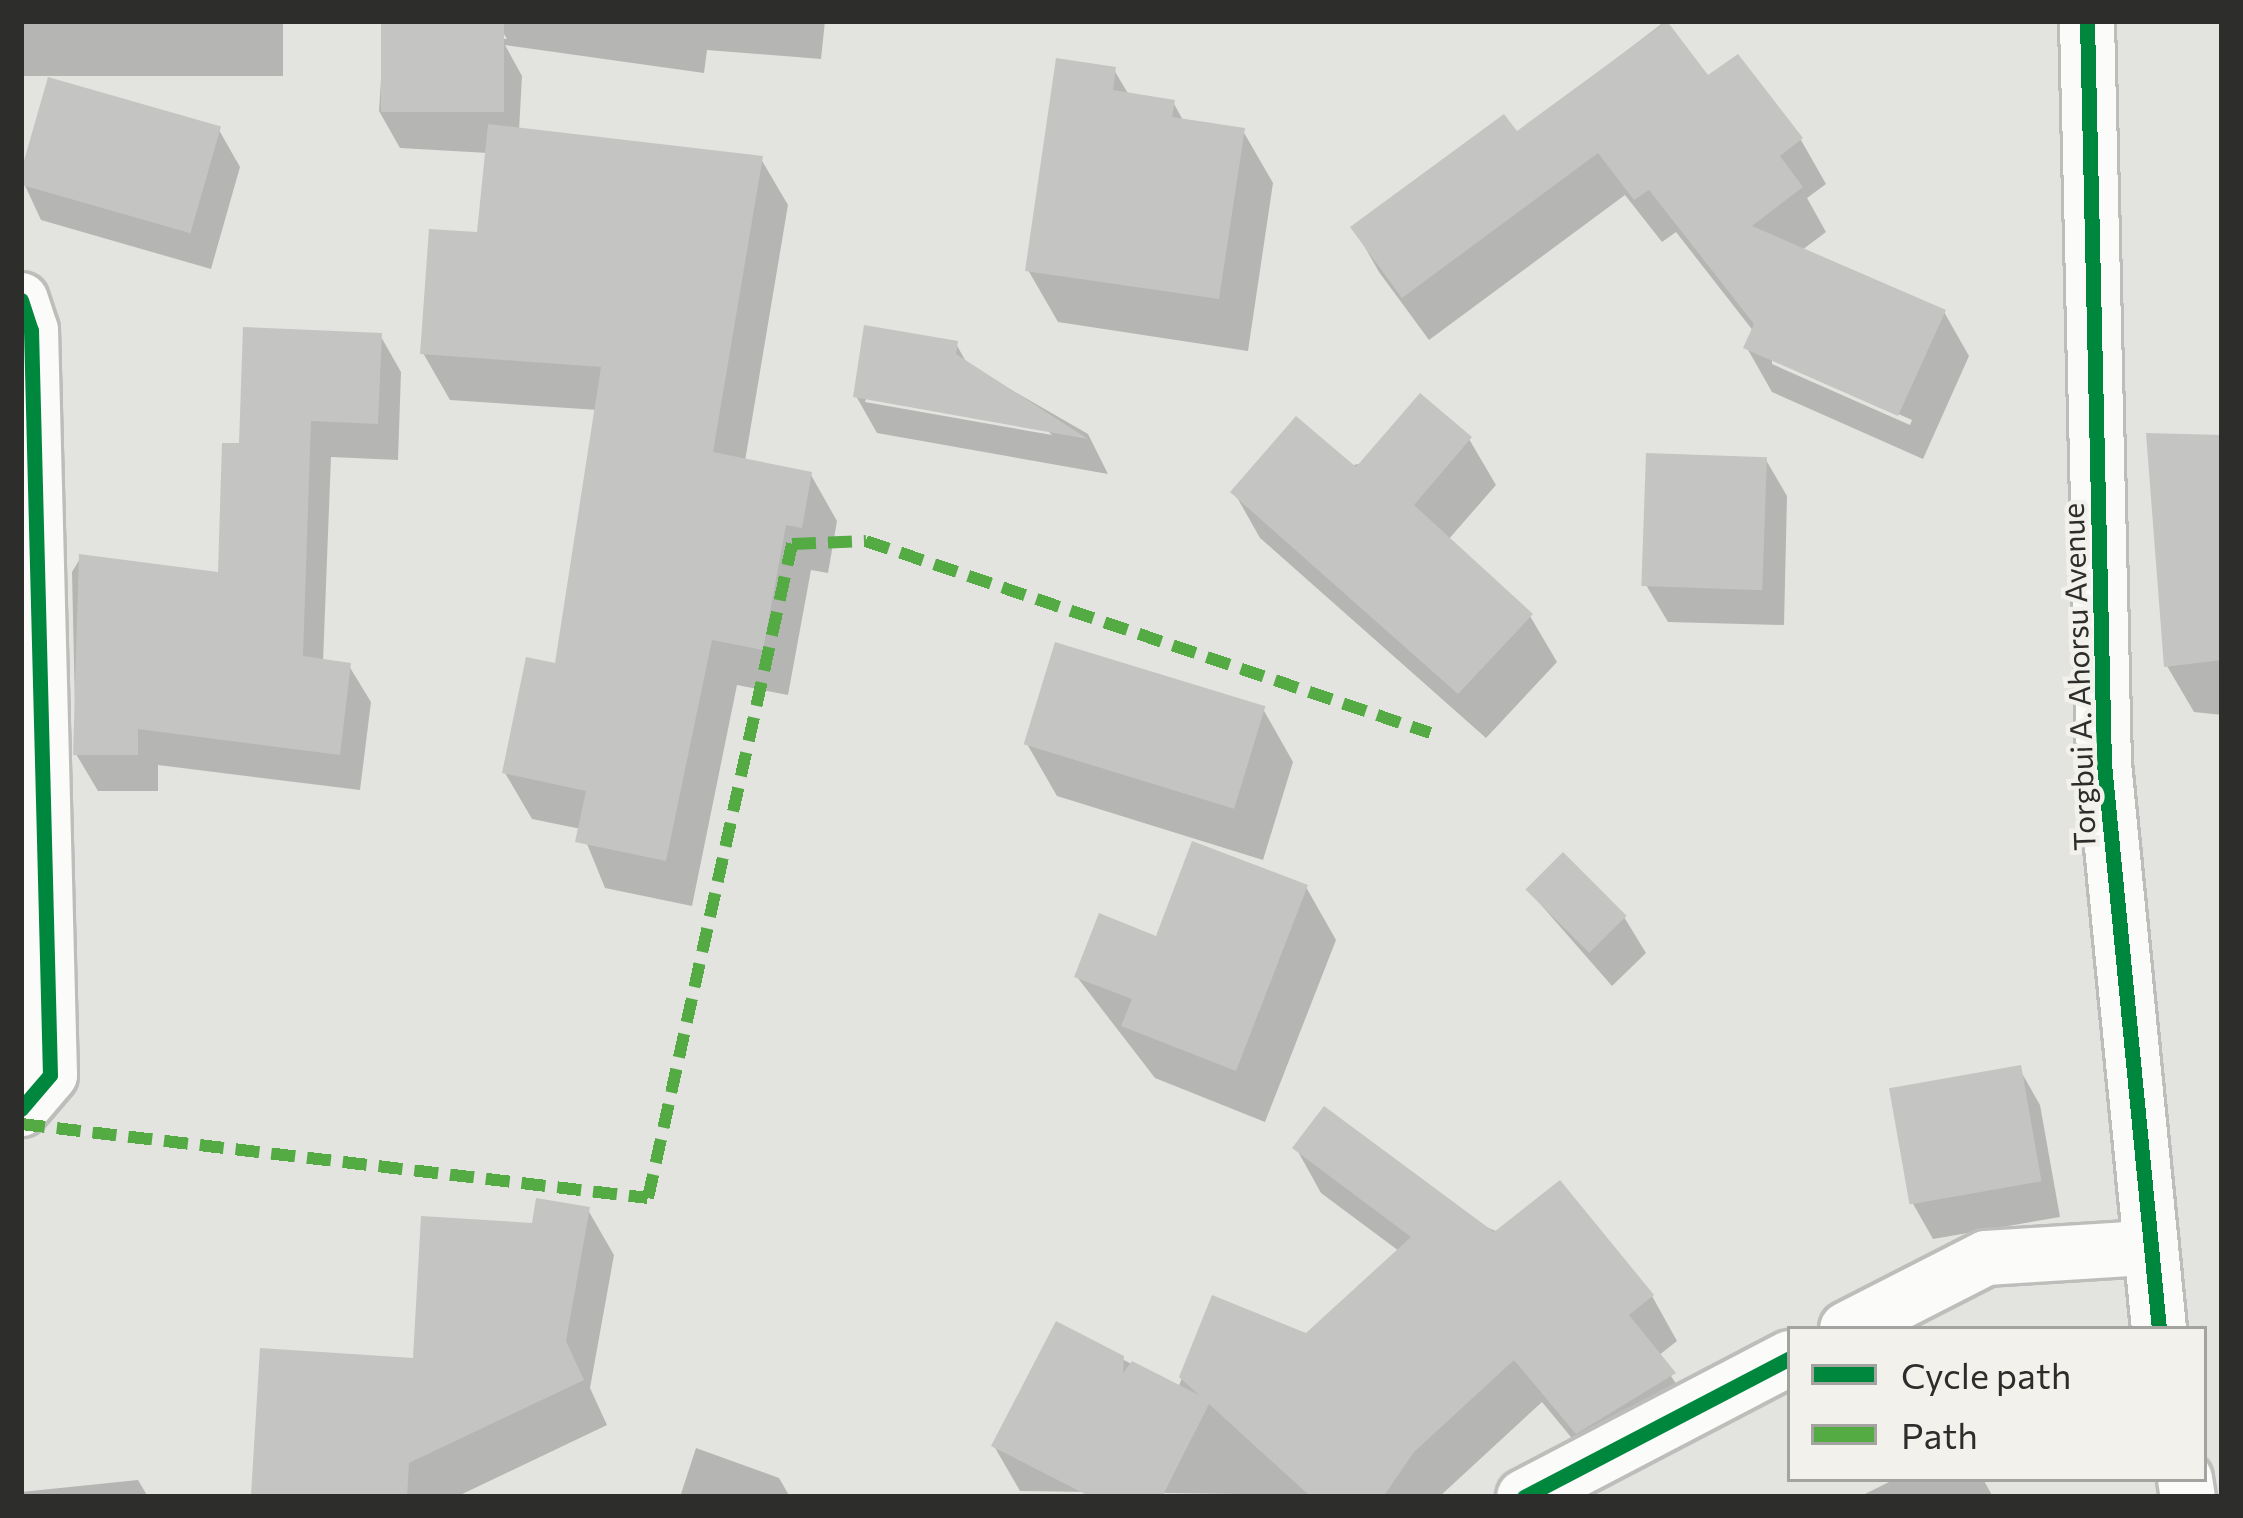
<!DOCTYPE html>
<style>
body{margin:0}
#map{position:relative;width:2243px;height:1518px;overflow:hidden;background:#e3e3e0;font-family:Commissioner,sans-serif}
div>[style]{position:absolute}
[style*='--x']{left:calc(var(--x)*1px);top:calc(var(--y)*1px);width:calc(var(--w)*1px);rotate:calc(var(--a)*1deg)}
.shadow>*{inset:0;background:#0003;transform-origin:0 0}
.building>*{inset:0;background:#c4c4c2;transform-origin:0 0}
.roads{filter:drop-shadow(3px 0 #bdbdbb) drop-shadow(-3px 0 #bdbdbb) drop-shadow(0 3px #bdbdbb) drop-shadow(0 -3px #bdbdbb)}
.street>*{height:54px;margin:-27px;padding:0 27px;transform-origin:27px;border-radius:27px;background:#fbfbfa}
.quiet>*{height:12px;margin-top:-6px;transform-origin:0;background:repeating-linear-gradient(90deg,#54ab44 0 24px,transparent 0 36px)}
.cycleway>*{height:15px;margin:-7.5px;padding:0 7.5px;transform-origin:7.5px;border-radius:7.5px;background:#00873e}
span{translate:-50% -50%;white-space:nowrap;text-align:center;line-height:1.15;-webkit-text-stroke:9px #f2f1ec;paint-order:stroke}
.street-label{font-size:30px;color:#2d2d2b}
.frame{position:absolute;inset:0;border:24px solid #2d2d2b;pointer-events:none}
.legend{position:absolute;left:1787px;top:1326px;width:420px;height:156px;box-sizing:border-box;background:#f2f1ec;border:3px solid #a3a39f;margin:0;padding:15px 21px;list-style:none;font-size:36px;color:#2d2d2b}
.legend li{display:flex;align-items:center;gap:24px;height:60px}
.legend b{width:60px;border:3px solid #a3a39f}
</style>
<div id="map">
<div class="shadow">
<div style="left:21px;top:21px;width:262px;height:55px"></div>
<div style="clip-path:polygon(496px 21px,825px 21px,821px 59px,707px 50px,704px 73px,505px 45px,522px 76px,519px 131px,761px 159px,788px 205px,745px 461px,811px 475px,837px 521px,828px 573px,811px 570px,788px 695px,737px 685px,692px 906px,605px 888px,581px 829px,532px 819px,505px 773px,558px 666px,598px 410px,450px 400px,423px 353px,479px 235px,488px 153px,400px 148px,379px 111px,384px 32px,507px 39px)"></div>
<div style="clip-path:polygon(evenodd,1664px 22px,1708px 79px,1738px 58px,1801px 140px,1826px 184px,1807px 198px,1826px 232px,1802px 250px,1944px 312px,1969px 356px,1923px 459px,1772px 392px,1747px 348px,1754px 332px,1676px 232px,1662px 242px,1625px 195px,1429px 340px,1379px 272px,1354px 228px,1516px 135px,1664px 22px,1772px 358px,1912px 420px,1910px 425px,1772px 364px,1772px 358px)"></div>
<div style="clip-path:polygon(1114px 70px,1129px 95px,1173px 102px,1184px 122px,1243px 131px,1273px 183px,1248px 351px,1058px 322px,1028px 270px)"></div>
<div style="clip-path:polygon(50px 81px,219px 130px,240px 167px,211px 269px,41px 220px,21px 177px)"></div>
<div style="clip-path:polygon(380px 335px,401px 372px,398px 460px,331px 457px,323px 662px,349px 666px,371px 702px,360px 790px,158px 765px,158px 791px,98px 791px,76px 754px,72px 572px,81px 557px,221px 575px,242px 446px)"></div>
<div style="clip-path:polygon(evenodd,956px 344px,968px 365px,1088px 434px,1108px 474px,877px 433px,856px 396px,956px 344px,867px 396px,1045px 428px,1052px 435px,865px 402px,867px 396px)"></div>
<div style="clip-path:polygon(2222px 438px,2222px 715px,2194px 712px,2167px 666px)"></div>
<div style="clip-path:polygon(1469px 439px,1496px 485px,1448px 540px,1530px 616px,1557px 662px,1486px 738px,1260px 538px,1234px 492px)"></div>
<div style="clip-path:polygon(1766px 460px,1787px 496px,1784px 625px,1668px 622px,1646px 585px)"></div>
<div style="clip-path:polygon(1263px 709px,1293px 762px,1263px 860px,1057px 796px,1027px 744px)"></div>
<div style="clip-path:polygon(1306px 887px,1336px 940px,1265px 1122px,1155px 1078px,1077px 977px)"></div>
<div style="clip-path:polygon(1528px 890px,1624px 917px,1646px 953px,1612px 986px)"></div>
<div style="clip-path:polygon(2019px 1068px,2040px 1105px,2060px 1217px,1933px 1239px,1912px 1202px)"></div>
<div style="clip-path:polygon(1296px 1148px,1652px 1296px,1677px 1341px,1658px 1356px,1699px 1419px,1604px 1477px,1542px 1402px,1439px 1497px,1020px 1491px,994px 1446px,1122px 1359px,1178px 1388px,1213px 1299px,1307px 1337px,1399px 1251px,1321px 1193px)"></div>
<div style="clip-path:polygon(588px 1210px,614px 1255px,590px 1388px,607px 1425px,456px 1497px,255px 1497px,416px 1361px,535px 1226px)"></div>
<div style="clip-path:polygon(696px 1448px,779px 1478px,790px 1497px,680px 1497px)"></div>
<div style="clip-path:polygon(1895px 1479px,1983px 1479px,1993px 1497px,1859px 1497px)"></div>
<div style="clip-path:polygon(138px 1480px,148px 1497px,21px 1497px,21px 1492px)"></div>
</div>
<div class="building">
<div style="left:381px;top:21px;width:123px;height:91px"></div>
<div style="clip-path:polygon(1667px 21px,1708px 75px,1738px 54px,1803px 138px,1780px 156px,1803px 187px,1752px 226px,1946px 310px,1898px 416px,1743px 348px,1754px 324px,1649px 190px,1634px 200px,1598px 153px,1402px 298px,1350px 227px,1504px 114px,1517px 131px)"></div>
<div style="clip-path:polygon(1056px 58px,1116px 67px,1113px 90px,1175px 100px,1172px 117px,1245px 128px,1219px 299px,1025px 271px)"></div>
<div style="left:48px;top:77px;width:180px;height:111px;rotate:16deg"></div>
<div style="clip-path:polygon(488px 124px,763px 156px,713px 452px,812px 472px,802px 528px,786px 525px,763px 650px,712px 640px,666px 861px,575px 842px,586px 791px,502px 773px,526px 657px,555px 663px,601px 367px,420px 354px,429px 229px,477px 232px)"></div>
<div style="clip-path:polygon(864px 325px,958px 341px,956px 354px,1088px 439px,853px 397px)"></div>
<div style="clip-path:polygon(243px 327px,382px 333px,378px 424px,311px 421px,303px 656px,351px 663px,340px 755px,138px 729px,138px 755px,73px 755px,79px 554px,218px 572px,222px 443px,239px 443px)"></div>
<div style="clip-path:polygon(1420px 393px,1472px 437px,1414px 505px,1533px 614px,1458px 694px,1230px 492px,1296px 416px,1356px 467px)"></div>
<div style="clip-path:polygon(2146px 433px,2222px 435px,2222px 660px,2164px 667px)"></div>
<div style="left:1646px;top:453px;width:121px;height:133px;rotate:2deg"></div>
<div style="left:1055px;top:642px;width:220px;height:107px;rotate:17deg"></div>
<div style="clip-path:polygon(1192px 841px,1308px 885px,1236px 1071px,1121px 1026px,1132px 999px,1074px 977px,1099px 913px,1156px 936px)"></div>
<div style="left:1563px;top:852px;width:90px;height:53px;rotate:45deg"></div>
<div style="left:2021px;top:1065px;width:118px;height:134px;rotate:80deg"></div>
<div style="clip-path:polygon(1324px 1106px,1494px 1232px,1560px 1180px,1654px 1295px,1629px 1315px,1676px 1373px,1576px 1434px,1514px 1360px,1414px 1452px,1383px 1497px,1311px 1497px,1209px 1404px,1162px 1497px,1091px 1497px,991px 1446px,1056px 1321px,1124px 1356px,1123px 1373px,1132px 1361px,1199px 1395px,1179px 1377px,1212px 1295px,1306px 1333px,1411px 1237px,1292px 1148px)"></div>
<div style="clip-path:polygon(536px 1198px,590px 1207px,566px 1341px,584px 1380px,409px 1463px,407px 1497px,251px 1495px,260px 1348px,413px 1358px,421px 1216px,532px 1223px)"></div>
</div>
<div class="roads">
<div class="street">
<div style="--x:2087;--y:21;--w:743;--a:88.69"></div>
<div style="--x:2104;--y:764;--w:568;--a:84.44"></div>
<div style="--x:21;--y:300;--w:32;--a:72"></div>
<div style="--x:31;--y:330;--w:745;--a:88.54"></div>
<div style="--x:50;--y:1075;--w:45;--a:130.5"></div>
<div style="--x:1847;--y:1329;--w:156;--a:-27.1"></div>
<div style="--x:1986;--y:1258;--w:159;--a:-3.6"></div>
<div style="--x:2185;--y:1479;--w:18;--a:81"></div>
<div style="--x:1524;--y:1497;--w:300;--a:-27.6"></div>
</div>
</div>
<div class="quiet">
<div style="--x:21;--y:1124;--w:631;--a:6.73"></div>
<div style="--x:648;--y:1198;--w:670;--a:-77.58"></div>
<div style="--x:792;--y:544;--w:74;--a:-2.3"></div>
<div style="--x:866;--y:541;--w:596;--a:18.8"></div>
</div>
<div class="cycleway">
<div style="--x:2087;--y:21;--w:743;--a:88.69"></div>
<div style="--x:2104;--y:764;--w:568;--a:84.44"></div>
<div style="--x:21;--y:300;--w:32;--a:72"></div>
<div style="--x:31;--y:330;--w:745;--a:88.54"></div>
<div style="--x:50;--y:1075;--w:45;--a:130.5"></div>
<div style="--x:1524;--y:1497;--w:300;--a:-27.6"></div>
</div>
<div class="street-label">
<span style="left:2078px;top:677px;rotate:-92deg">Torgbui A. Ahorsu Avenue</span>
</div>
<div class="frame"></div>
<ul class="legend">
<li><b style="height:15px;background:#00873e"></b>Cycle path</li>
<li><b style="height:15px;background:#54ab44"></b>Path</li>
</ul>
</div>
